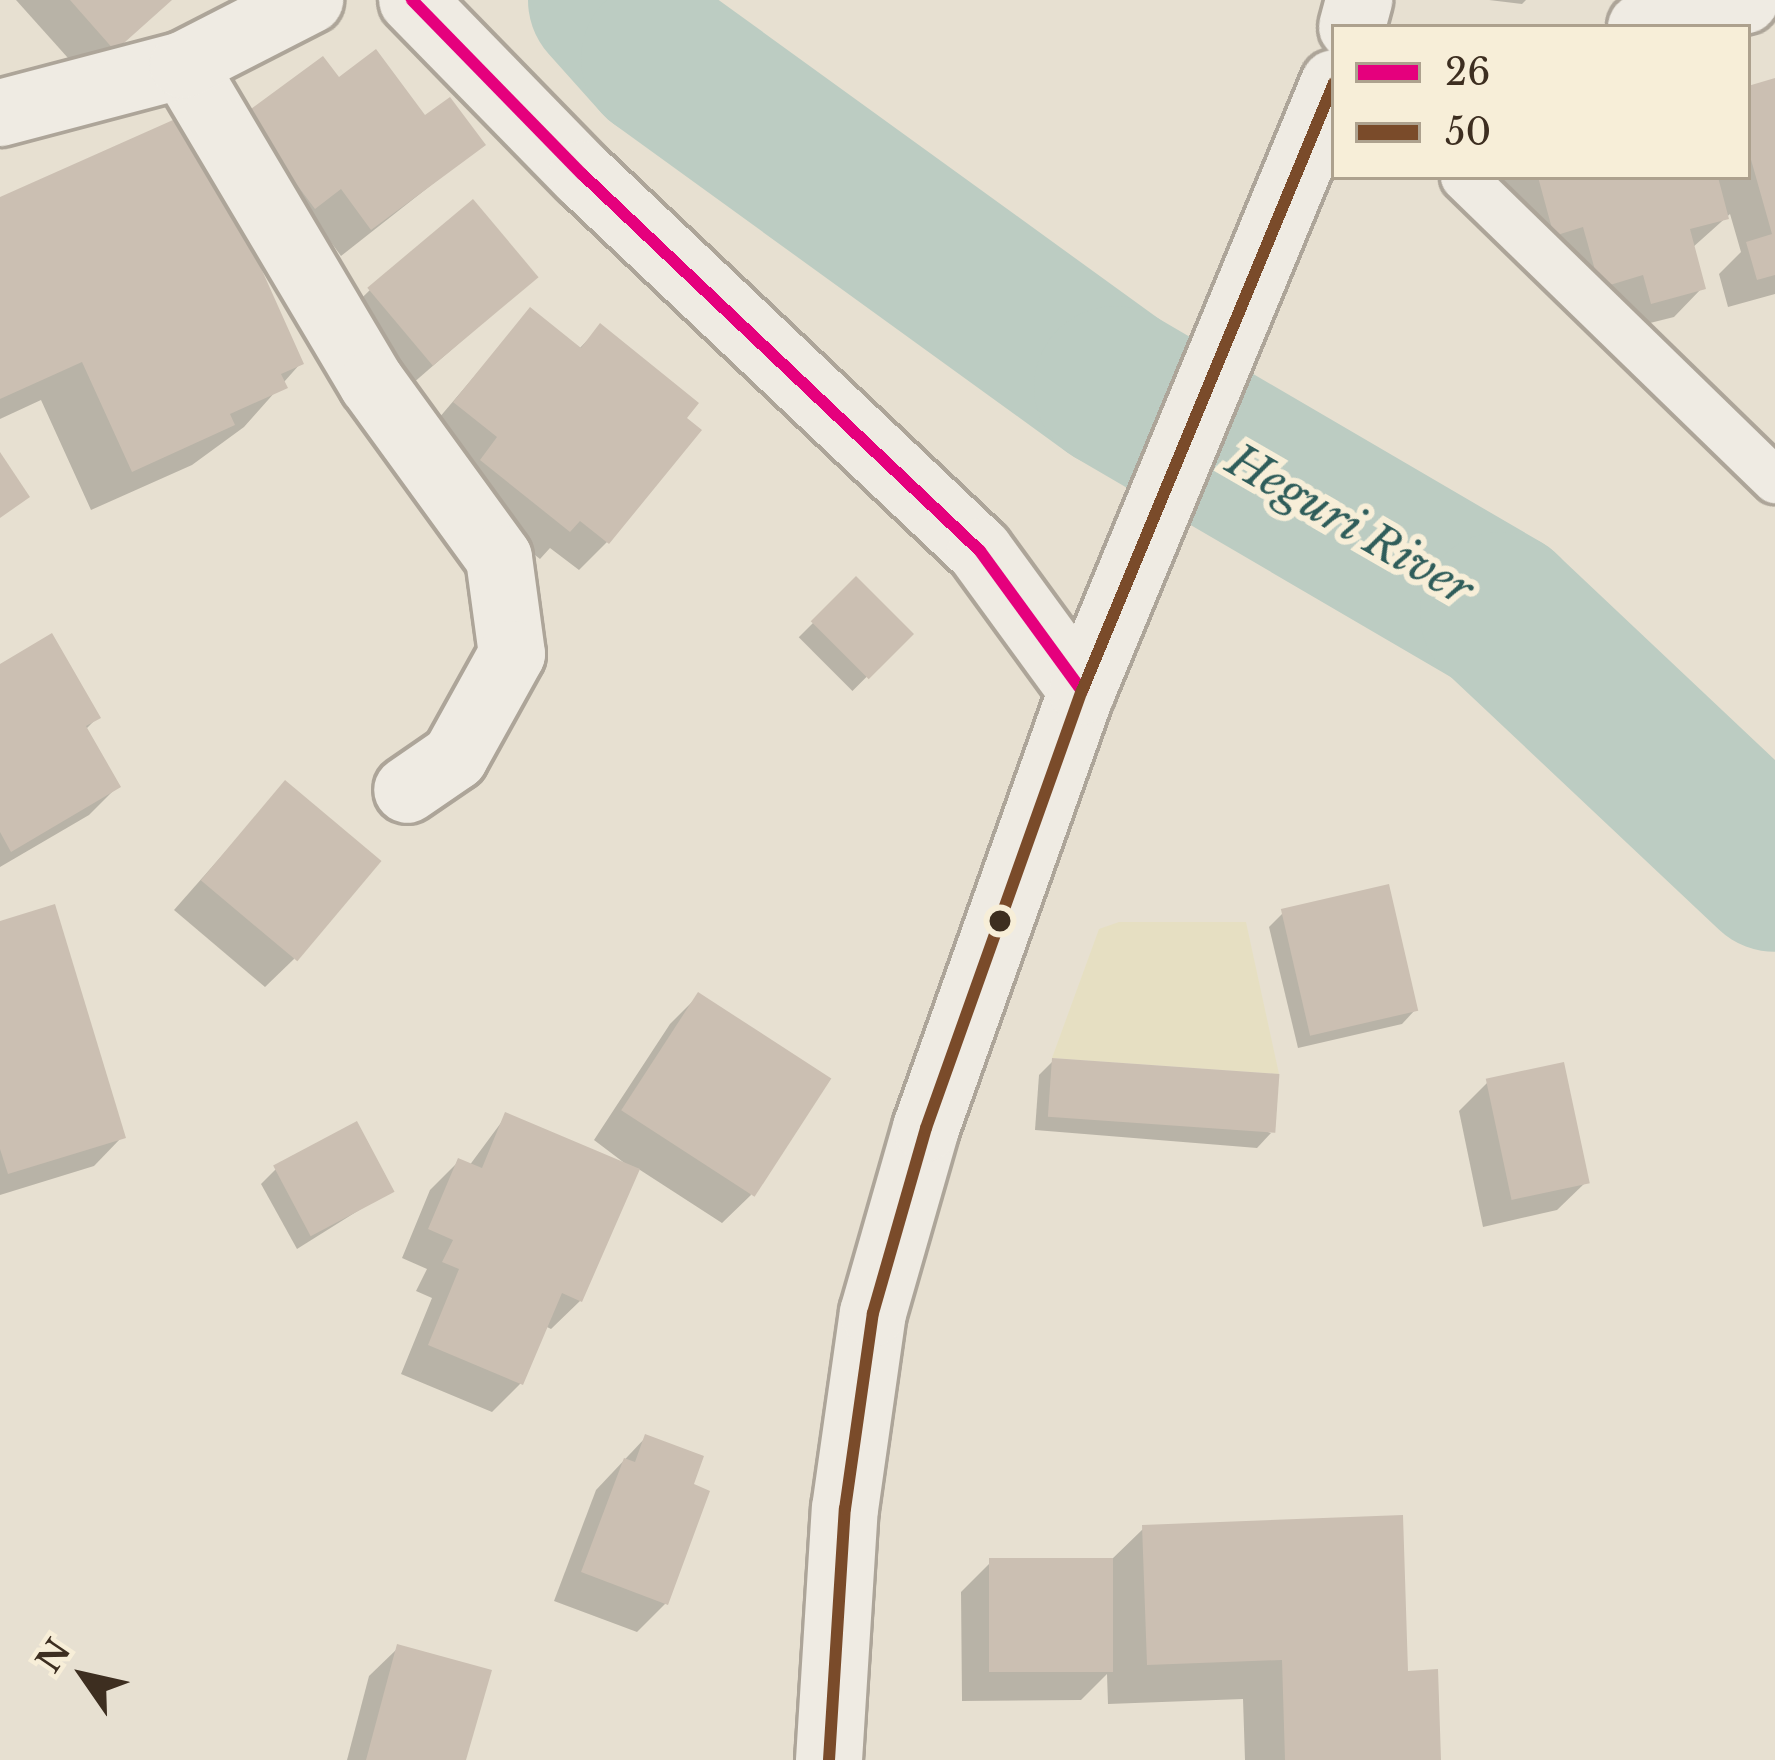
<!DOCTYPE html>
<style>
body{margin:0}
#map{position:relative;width:1775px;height:1760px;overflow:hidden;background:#e7e0d1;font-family:"Libre Baskerville",serif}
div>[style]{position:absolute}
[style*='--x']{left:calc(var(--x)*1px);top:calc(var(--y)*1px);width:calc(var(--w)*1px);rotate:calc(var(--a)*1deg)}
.farmland>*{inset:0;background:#e6dfc2}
.shadow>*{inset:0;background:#0003;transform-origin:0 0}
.river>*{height:162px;margin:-81px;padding:0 81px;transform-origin:81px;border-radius:81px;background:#bcccc2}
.building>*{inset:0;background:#cbbfb2;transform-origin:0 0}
.roads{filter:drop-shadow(3px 0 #ada599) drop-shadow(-3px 0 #ada599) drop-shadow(0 3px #ada599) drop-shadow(0 -3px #ada599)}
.lane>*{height:45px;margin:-22.5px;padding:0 22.5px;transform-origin:22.5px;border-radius:22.5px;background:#efebe3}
.street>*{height:66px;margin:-33px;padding:0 33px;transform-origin:33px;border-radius:33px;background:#efebe3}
.secondary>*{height:66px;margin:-33px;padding:0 33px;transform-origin:33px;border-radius:33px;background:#efebe3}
.bus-1>*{height:12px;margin:-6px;padding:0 6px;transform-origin:6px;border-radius:6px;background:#e5007d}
.bus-2>*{height:12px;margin:-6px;padding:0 6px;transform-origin:6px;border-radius:6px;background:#7a4b2a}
.dots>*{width:33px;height:33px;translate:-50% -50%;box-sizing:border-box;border:6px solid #f7eed8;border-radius:50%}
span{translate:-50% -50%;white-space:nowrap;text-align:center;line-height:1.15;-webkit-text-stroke:12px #f7eed8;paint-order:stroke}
.water-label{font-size:45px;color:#2f5d5a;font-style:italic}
.legend{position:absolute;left:1331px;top:24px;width:420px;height:156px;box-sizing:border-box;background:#f7eed8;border:3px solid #ada18e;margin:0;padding:15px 21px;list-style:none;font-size:36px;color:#3d2e20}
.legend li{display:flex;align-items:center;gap:24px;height:60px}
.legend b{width:60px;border:3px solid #ada18e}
.north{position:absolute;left:24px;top:1616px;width:120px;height:120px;-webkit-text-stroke:9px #f7eed8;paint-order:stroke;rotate:304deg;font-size:33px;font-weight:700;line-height:48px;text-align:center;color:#3d2e20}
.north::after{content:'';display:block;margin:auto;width:42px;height:54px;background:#3d2e20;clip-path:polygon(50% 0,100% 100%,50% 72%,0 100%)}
</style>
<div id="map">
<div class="farmland">
<div style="clip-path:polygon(1119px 922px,1246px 922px,1279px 1074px,1052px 1058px,1099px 929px)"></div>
</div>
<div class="shadow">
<div style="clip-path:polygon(16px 0,169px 0,85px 77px)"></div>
<div style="clip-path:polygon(1489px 0,1526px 0,1522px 4px)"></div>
<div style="clip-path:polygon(338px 81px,482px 145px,341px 256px,311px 215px,217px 144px)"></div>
<div style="clip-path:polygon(1775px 81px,1775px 294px,1728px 307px,1719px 274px,1741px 252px,1730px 214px,1692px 248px,1702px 288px,1674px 317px,1622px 330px,1615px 302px,1572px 314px,1555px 254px,1526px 262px,1502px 177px,1748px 177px,1748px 89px)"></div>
<div style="clip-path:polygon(0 201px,300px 364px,244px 427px,192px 465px,91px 510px,41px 400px,0 419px)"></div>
<div style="clip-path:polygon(535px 277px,404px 391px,341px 318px,370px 290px)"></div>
<div style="clip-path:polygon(530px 311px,578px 350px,600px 327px,607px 542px,579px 570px,550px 548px,540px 559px,454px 490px,427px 432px)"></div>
<div style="left:856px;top:580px;width:76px;height:81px;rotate:45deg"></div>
<div style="clip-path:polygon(0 667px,97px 718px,85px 730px,118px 786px,89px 815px,0 867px)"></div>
<div style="clip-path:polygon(285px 784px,294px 959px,265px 987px,174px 910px)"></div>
<div style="clip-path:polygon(1283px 913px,1416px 1009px,1402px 1024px,1298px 1048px,1269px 927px)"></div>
<div style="clip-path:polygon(0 924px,122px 1137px,94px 1166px,0 1195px)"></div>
<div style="clip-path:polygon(698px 996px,751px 1195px,722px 1223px,637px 1168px,580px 1301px,551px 1329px,545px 1326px,520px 1384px,492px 1412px,401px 1374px,432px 1298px,416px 1291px,427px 1269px,402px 1258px,430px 1190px,459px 1161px,469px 1166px,506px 1116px,635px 1171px,594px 1140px,670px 1024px)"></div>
<div style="clip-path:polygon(1053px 1061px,1271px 1133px,1257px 1148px,1035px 1130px,1039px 1075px)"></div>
<div style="clip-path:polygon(1488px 1082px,1586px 1182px,1557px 1210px,1483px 1227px,1459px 1111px)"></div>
<div style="clip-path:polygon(276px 1169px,391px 1190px,297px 1249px,261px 1184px)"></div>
<div style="clip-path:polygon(646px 1437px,690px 1486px,666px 1603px,637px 1632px,554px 1601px,596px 1490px)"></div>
<div style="clip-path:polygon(1144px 1528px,1405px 1674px,1438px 1760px,1245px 1760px,1243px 1699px,1108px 1704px,1107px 1674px,1081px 1700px,962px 1701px,961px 1592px,990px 1563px,1110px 1561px)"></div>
<div style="clip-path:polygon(398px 1648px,463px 1760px,347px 1760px,369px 1676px)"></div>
</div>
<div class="river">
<div style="--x:609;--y:0;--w:79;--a:48.1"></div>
<div style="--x:662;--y:59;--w:559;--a:35.91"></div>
<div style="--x:1115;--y:387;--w:447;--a:30.3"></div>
<div style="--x:1501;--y:613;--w:376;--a:43.3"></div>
</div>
<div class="building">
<div style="clip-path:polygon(70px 0,172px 0,115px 51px)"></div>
<div style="clip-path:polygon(376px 49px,425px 115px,450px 97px,486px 145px,371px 230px,341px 189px,315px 209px,244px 114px,323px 56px,339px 77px)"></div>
<div style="clip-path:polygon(1775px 78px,1775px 275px,1757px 280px,1746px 242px,1772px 234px,1748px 149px,1748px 86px)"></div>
<div style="clip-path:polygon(191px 112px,304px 364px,281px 374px,288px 388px,230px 414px,235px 425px,132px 472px,82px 362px,0 399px,0 197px)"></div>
<div style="clip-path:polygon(1538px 177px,1718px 177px,1729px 219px,1690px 229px,1706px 289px,1651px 304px,1643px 275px,1600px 288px,1583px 227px,1554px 236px)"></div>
<div style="left:473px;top:199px;width:102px;height:138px;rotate:50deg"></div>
<div style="clip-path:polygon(530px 307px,581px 348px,600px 323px,699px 403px,687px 418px,702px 430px,609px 544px,580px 521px,570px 532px,480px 460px,497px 437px,453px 402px)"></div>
<div style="clip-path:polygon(0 452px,30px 497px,0 518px)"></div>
<div style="left:856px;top:576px;width:82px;height:64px;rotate:45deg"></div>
<div style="clip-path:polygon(52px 633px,101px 718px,86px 726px,121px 787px,11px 852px,0 832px,0 664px)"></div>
<div style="left:285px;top:780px;width:126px;height:131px;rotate:40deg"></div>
<div style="left:1389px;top:884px;width:130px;height:111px;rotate:77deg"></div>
<div style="clip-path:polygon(55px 904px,126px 1138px,8px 1174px,0 1149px,0 921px)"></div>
<div style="left:698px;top:992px;width:159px;height:141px;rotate:33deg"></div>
<div style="left:1052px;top:1058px;width:228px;height:59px;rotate:4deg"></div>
<div style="left:1564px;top:1062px;width:124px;height:80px;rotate:78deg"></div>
<div style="clip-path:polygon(505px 1112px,640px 1169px,582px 1302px,562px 1293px,523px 1385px,428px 1345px,459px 1269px,442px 1262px,453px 1240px,428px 1229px,458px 1158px,482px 1168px)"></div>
<div style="left:357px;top:1121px;width:80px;height:95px;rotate:62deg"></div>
<div style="clip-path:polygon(645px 1434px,704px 1456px,694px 1484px,710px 1491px,668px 1605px,581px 1572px,624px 1458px,635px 1462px)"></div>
<div style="clip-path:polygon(1403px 1515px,1408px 1671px,1438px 1669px,1441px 1760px,1285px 1760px,1282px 1660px,1147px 1665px,1142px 1525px)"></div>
<div style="left:1113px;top:1558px;width:114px;height:124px;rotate:90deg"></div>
<div style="clip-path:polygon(397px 1644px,492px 1670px,466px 1760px,366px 1760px)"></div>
</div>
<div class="roads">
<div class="lane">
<div style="--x:1463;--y:177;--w:435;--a:44.2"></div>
</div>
<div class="street">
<div style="--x:412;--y:0;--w:243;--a:45.7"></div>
<div style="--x:582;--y:174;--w:548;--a:43.45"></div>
<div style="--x:980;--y:551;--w:173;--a:53.9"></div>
<div style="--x:183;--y:65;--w:370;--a:59.3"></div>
<div style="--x:372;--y:383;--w:216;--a:54"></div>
<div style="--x:499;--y:558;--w:97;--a:82.3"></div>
<div style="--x:512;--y:654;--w:118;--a:119"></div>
<div style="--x:455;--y:757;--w:58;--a:145.5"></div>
<div style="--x:0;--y:113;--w:189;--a:-14.7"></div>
<div style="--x:183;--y:65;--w:143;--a:-27.1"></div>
</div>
<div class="secondary">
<div style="--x:1352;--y:27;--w:28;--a:-75"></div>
<div style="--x:1641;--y:27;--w:108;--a:-14.4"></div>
<div style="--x:829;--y:1760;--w:252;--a:-86.4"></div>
<div style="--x:845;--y:1509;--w:198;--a:-81.9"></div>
<div style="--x:873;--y:1313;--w:192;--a:-74"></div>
<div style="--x:926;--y:1128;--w:464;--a:-70.4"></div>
<div style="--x:1082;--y:691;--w:658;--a:-67.49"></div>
</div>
</div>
<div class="bus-1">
<div style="--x:412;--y:0;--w:243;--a:45.7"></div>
<div style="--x:582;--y:174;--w:548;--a:43.45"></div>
<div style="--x:980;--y:551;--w:173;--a:53.9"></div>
</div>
<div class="bus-2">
<div style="--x:829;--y:1760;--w:252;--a:-86.4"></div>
<div style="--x:845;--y:1509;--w:198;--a:-81.9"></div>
<div style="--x:873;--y:1313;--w:192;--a:-74"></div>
<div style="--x:926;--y:1128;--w:464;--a:-70.4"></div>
<div style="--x:1082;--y:691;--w:658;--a:-67.49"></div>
</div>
<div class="dots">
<div style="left:1000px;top:921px;background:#3d2e20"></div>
</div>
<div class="water-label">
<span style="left:1350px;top:525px;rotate:30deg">Heguri River</span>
</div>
<ul class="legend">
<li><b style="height:15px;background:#e5007d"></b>26</li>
<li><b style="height:15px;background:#7a4b2a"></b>50</li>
</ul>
<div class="north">N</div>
</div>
